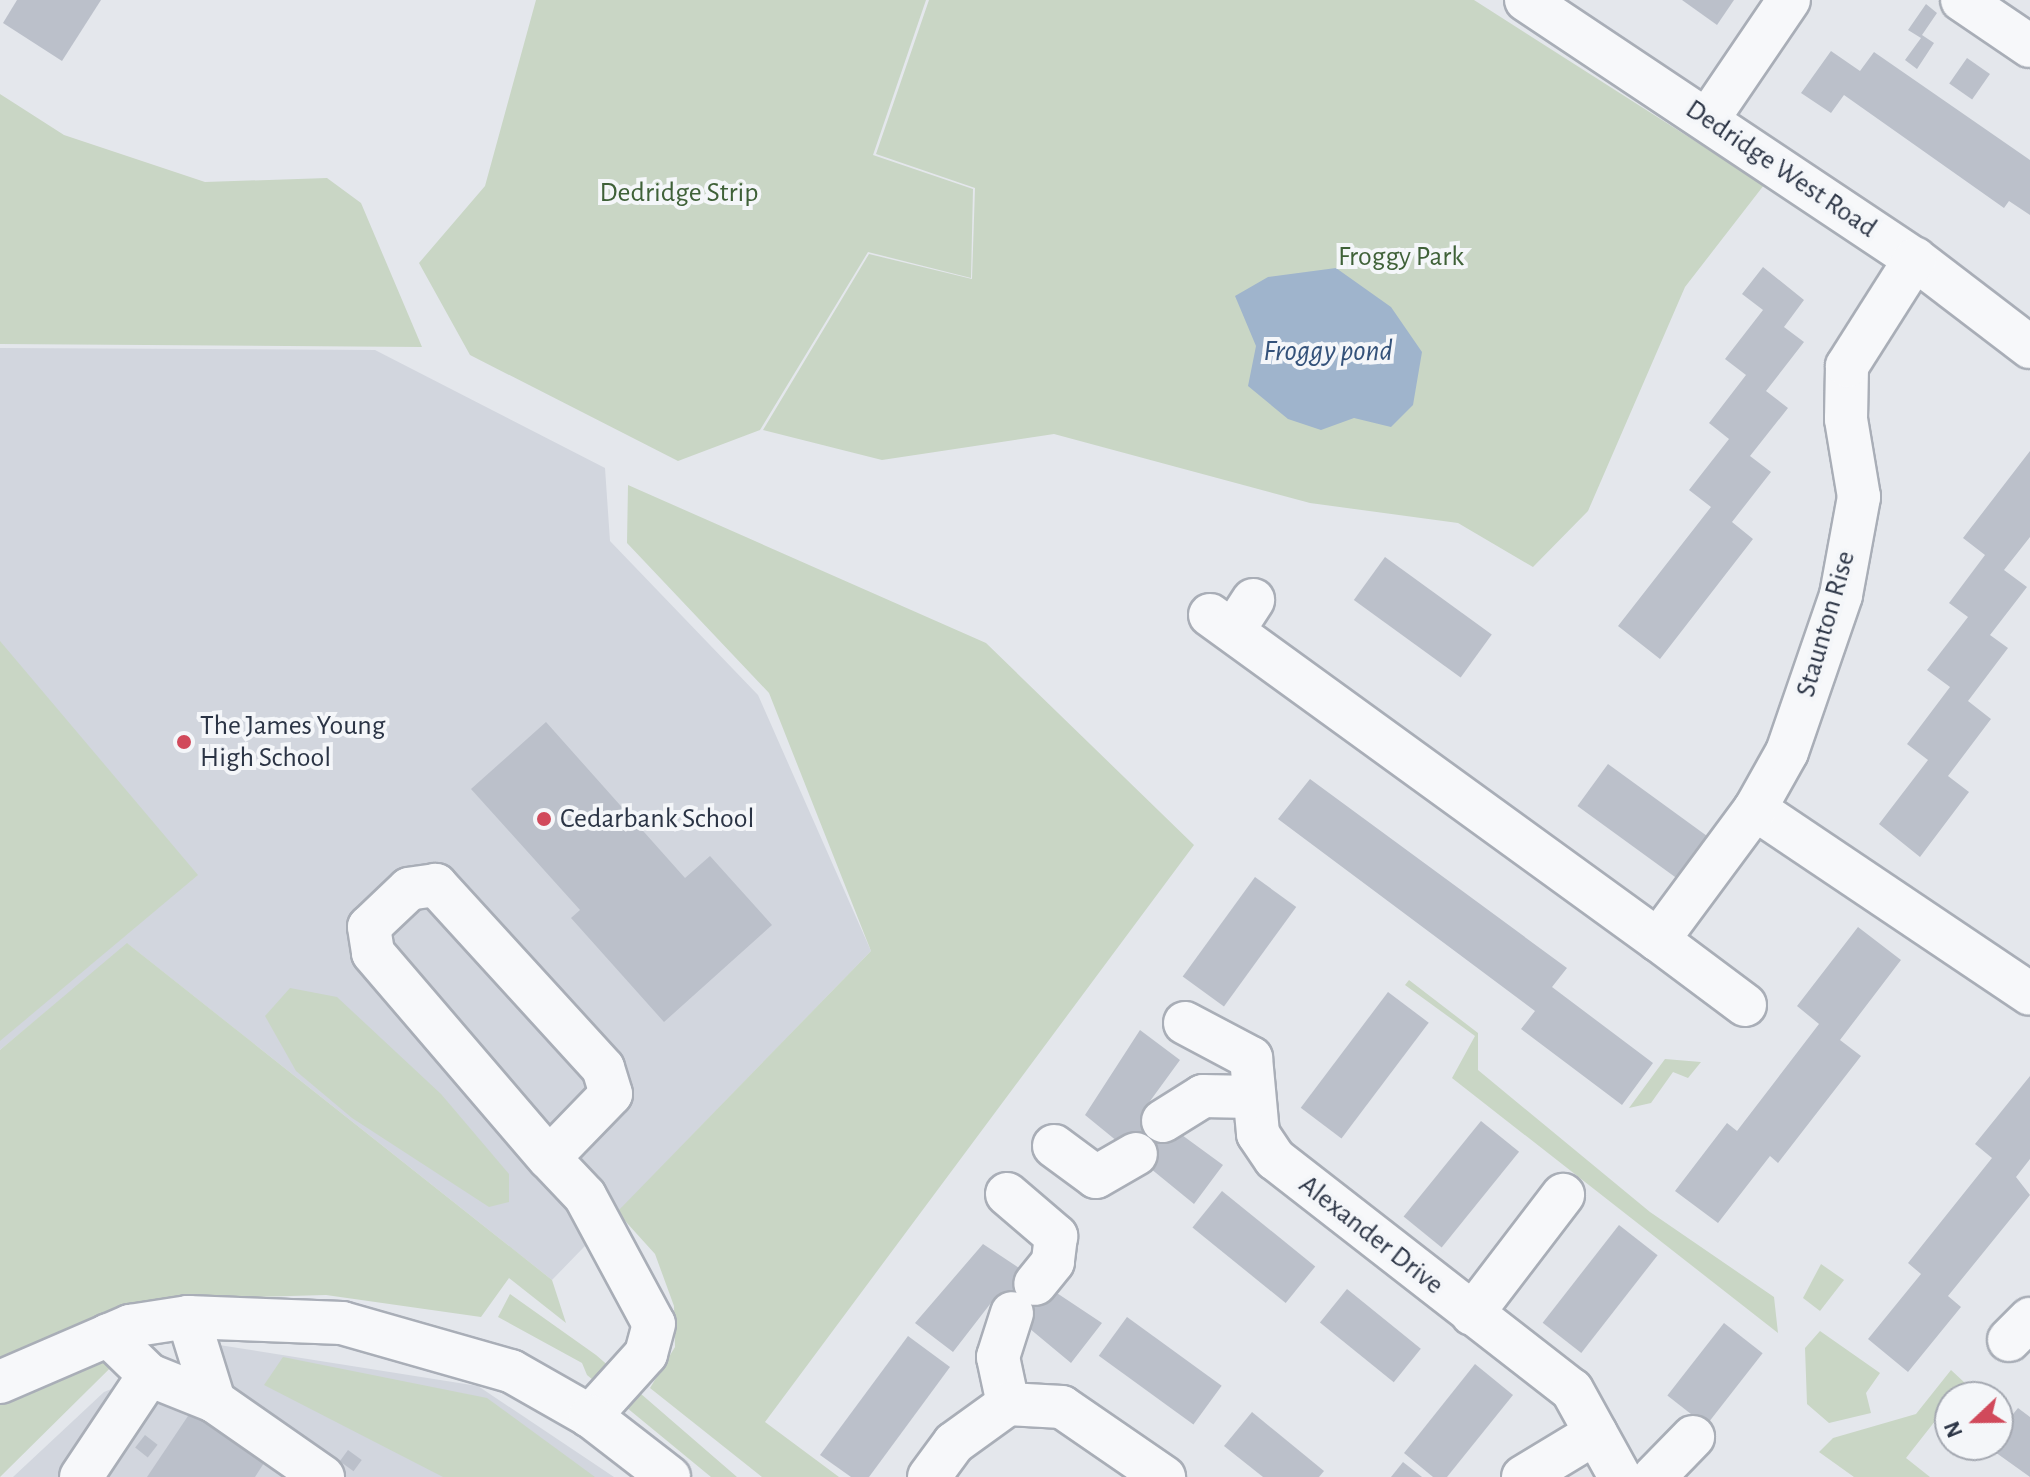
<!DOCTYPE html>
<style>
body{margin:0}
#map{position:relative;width:2030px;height:1477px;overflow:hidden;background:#e4e7ec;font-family:"Alegreya Sans",sans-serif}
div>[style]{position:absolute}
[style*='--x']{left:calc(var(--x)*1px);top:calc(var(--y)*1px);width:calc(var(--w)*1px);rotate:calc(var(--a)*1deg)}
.built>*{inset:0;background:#d2d6de}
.green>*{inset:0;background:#c9d6c5}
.water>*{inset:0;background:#9fb4cc}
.building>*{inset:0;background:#bbc0ca;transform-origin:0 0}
.roads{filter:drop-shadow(2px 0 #a9aeb7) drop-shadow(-2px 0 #a9aeb7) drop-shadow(0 2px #a9aeb7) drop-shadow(0 -2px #a9aeb7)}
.minor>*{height:42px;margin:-21px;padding:0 21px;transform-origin:21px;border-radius:21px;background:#f7f8fa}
.dots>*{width:22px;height:22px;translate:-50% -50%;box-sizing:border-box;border:4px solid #f4f6f9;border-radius:50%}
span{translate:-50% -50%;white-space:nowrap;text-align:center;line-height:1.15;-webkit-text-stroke:8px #f4f6f9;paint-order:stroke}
.street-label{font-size:28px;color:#2b3445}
.park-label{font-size:28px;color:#3f6138}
.poi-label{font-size:28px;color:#2b3445}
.left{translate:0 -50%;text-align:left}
.water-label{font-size:30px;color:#34527a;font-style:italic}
.north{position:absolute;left:1934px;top:1381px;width:80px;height:80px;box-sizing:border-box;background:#f4f6f9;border:2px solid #a4a8b1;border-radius:50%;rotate:248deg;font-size:22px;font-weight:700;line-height:32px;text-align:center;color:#2b3445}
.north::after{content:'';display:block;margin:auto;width:28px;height:36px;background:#d1495b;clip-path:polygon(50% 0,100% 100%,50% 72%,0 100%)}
</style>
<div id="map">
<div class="built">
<div style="clip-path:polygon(0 348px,375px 350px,605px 468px,610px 541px,758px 695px,871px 951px,552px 1280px,128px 944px,0 1050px)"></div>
<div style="clip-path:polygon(219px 1345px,478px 1386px,614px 1477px,13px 1477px,104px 1392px)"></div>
</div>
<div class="green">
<div style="clip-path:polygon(536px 0,926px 0,873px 155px,973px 189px,971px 278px,868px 252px,760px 430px,678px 461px,470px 355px,419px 263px,485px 186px)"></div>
<div style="clip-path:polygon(929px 0,1474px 0,1764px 185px,1685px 287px,1588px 511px,1533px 567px,1458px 523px,1310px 503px,1054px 434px,882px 460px,763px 430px,869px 254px,972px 279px,975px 188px,876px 154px)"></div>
<div style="clip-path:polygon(0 94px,64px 135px,205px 182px,327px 178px,361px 203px,422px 347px,0 344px)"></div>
<div style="clip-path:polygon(628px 485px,986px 643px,1194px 845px,765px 1422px,839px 1477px,762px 1477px,650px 1388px,675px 1347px,674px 1306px,655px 1254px,617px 1212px,871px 951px,769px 693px,627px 543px)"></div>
<div style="clip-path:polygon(0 641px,198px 875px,0 1041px)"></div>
<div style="clip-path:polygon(127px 943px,552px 1280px,566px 1323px,509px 1278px,481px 1317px,326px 1295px,180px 1299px,0 1477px,0 1050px)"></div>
<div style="clip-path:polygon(1409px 980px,1478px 1033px,1478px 1070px,1650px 1212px,1774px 1297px,1778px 1333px,1452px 1078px,1475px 1036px,1405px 985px)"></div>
<div style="clip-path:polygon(290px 988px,337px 997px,441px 1094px,509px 1174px,509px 1202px,489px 1207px,352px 1118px,296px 1071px,265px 1016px)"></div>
<div style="clip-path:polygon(1665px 1059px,1701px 1062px,1688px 1078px,1673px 1072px,1651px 1103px,1629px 1108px)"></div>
<div style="clip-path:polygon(1821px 1264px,1844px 1280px,1820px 1311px,1803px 1298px)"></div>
<div style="clip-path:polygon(510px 1294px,596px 1355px,737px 1477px,711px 1477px,587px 1375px,582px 1363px,498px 1317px)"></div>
<div style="clip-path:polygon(1820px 1331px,1880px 1373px,1866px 1393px,1871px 1413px,1829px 1423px,1807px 1404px,1805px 1348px)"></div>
<div style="clip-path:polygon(283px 1357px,487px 1398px,595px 1477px,443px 1477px,264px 1385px)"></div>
<div style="clip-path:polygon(1951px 1370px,1965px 1383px,1906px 1458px,1930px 1477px,1854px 1477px,1819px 1452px,1833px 1438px,1916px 1414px)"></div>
</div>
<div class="water">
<div style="clip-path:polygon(1336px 268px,1391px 307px,1422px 352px,1413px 405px,1391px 427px,1354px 418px,1321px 430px,1288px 419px,1248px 386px,1256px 346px,1235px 296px,1268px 277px)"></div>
</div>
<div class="building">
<div style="clip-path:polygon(17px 0,101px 0,62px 61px,3px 23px)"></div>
<div style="clip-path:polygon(1682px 0,1734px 0,1717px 25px)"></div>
<div style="clip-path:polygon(1926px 4px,1937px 13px,1922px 35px,1934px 43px,1917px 69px,1905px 60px,1921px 38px,1908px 30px)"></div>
<div style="clip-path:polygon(1831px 51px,1860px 71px,1874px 52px,2030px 160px,2030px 215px,2009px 201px,2004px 208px,1844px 95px,1831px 113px,1801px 93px)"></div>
<div style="left:1967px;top:58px;width:28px;height:31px;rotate:35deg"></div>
<div style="clip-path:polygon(1763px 267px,1804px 300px,1784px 327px,1804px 342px,1766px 391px,1788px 408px,1750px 456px,1771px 472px,1732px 522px,1753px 539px,1660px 659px,1618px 626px,1711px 507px,1689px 490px,1729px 439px,1709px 423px,1746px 375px,1725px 359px,1763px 310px,1742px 294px)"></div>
<div style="clip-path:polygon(2030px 451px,2030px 537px,2004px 570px,2027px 587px,1990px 635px,2008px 648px,1968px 701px,1991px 719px,1948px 776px,1969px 792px,1920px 857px,1879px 824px,1928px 760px,1907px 744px,1950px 687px,1927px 670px,1968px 617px,1949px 603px,1985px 555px,1963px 538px)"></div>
<div style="left:1385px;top:557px;width:132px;height:53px;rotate:36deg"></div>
<div style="clip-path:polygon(546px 722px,685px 878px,710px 856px,772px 925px,664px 1022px,571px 918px,580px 910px,471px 789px)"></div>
<div style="left:1608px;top:764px;width:122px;height:52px;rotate:36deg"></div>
<div style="clip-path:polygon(1310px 779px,1567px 968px,1552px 987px,1653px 1063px,1622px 1105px,1521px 1029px,1535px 1011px,1278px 819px)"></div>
<div style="left:1255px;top:877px;width:51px;height:123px;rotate:36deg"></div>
<div style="clip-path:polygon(1858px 927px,1901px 960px,1840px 1040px,1861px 1056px,1778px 1163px,1770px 1156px,1718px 1223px,1675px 1191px,1727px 1123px,1737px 1131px,1819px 1024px,1797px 1006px)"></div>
<div style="left:1388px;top:992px;width:51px;height:145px;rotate:37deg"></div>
<div style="clip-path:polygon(1140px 1030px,1180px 1060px,1145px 1108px,1223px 1165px,1194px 1204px,1085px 1115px)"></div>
<div style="clip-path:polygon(2030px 1076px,2030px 1159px,2016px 1177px,2030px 1195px,1948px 1296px,1961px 1307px,1908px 1372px,1868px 1339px,1921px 1274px,1908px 1263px,1992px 1158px,1975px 1144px)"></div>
<div style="left:1481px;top:1121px;width:49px;height:123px;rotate:39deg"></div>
<div style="left:1222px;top:1191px;width:120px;height:47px;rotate:39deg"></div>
<div style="left:1619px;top:1225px;width:49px;height:124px;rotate:38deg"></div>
<div style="clip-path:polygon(983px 1244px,1102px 1323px,1071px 1363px,994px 1299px,953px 1352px,915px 1323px)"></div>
<div style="left:1347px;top:1289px;width:95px;height:43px;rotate:39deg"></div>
<div style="left:1127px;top:1317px;width:117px;height:48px;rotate:36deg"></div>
<div style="left:1724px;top:1323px;width:49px;height:92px;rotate:38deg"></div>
<div style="clip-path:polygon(908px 1336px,950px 1367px,869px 1477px,851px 1477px,820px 1455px)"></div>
<div style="clip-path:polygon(1475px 1364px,1513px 1395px,1447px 1477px,1433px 1477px,1404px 1453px)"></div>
<div style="clip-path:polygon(2018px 1408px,2030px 1417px,2030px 1477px,1988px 1447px,1979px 1459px,1961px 1445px,1998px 1445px,1998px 1411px,2009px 1419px)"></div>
<div style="clip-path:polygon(192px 1410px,264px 1463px,255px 1477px,147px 1477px)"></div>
<div style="clip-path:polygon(1252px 1412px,1324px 1471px,1319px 1477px,1263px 1477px,1224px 1446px)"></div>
<div style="left:145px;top:1435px;width:16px;height:16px;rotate:38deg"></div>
<div style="left:348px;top:1450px;width:17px;height:14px;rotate:36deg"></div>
<div style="clip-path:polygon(1403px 1462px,1422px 1477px,1391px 1477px)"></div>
</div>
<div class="roads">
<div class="minor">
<div style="--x:1526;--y:0;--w:467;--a:33.7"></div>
<div style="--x:1915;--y:259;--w:145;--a:37.4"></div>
<div style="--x:1962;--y:0;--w:82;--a:34.1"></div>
<div style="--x:1708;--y:119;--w:144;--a:-55.8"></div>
<div style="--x:1210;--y:615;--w:553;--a:35.96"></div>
<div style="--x:1233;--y:631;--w:37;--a:-57"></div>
<div style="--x:1755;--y:809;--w:331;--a:33.9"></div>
<div style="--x:1745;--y:1005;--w:109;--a:-143.2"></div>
<div style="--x:1658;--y:940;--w:163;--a:-53.5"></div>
<div style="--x:1755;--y:809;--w:65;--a:-60.7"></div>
<div style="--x:1787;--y:752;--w:166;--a:-71"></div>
<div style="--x:1841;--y:595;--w:100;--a:-79.6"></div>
<div style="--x:1859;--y:497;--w:79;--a:-99.5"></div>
<div style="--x:1846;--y:419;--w:53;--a:-88.9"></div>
<div style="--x:1847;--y:366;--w:127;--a:-57.6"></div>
<div style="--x:1185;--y:1023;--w:75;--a:27.9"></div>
<div style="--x:1251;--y:1058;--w:76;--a:84.7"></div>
<div style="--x:1258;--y:1134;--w:30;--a:56"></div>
<div style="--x:1275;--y:1159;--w:376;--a:37.9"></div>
<div style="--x:1572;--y:1390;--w:99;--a:61.1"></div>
<div style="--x:1163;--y:1121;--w:47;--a:-32"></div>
<div style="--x:1203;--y:1096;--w:49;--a:1.2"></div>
<div style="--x:1054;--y:1146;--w:52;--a:36.4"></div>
<div style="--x:1096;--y:1177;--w:46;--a:-29.9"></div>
<div style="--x:549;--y:1158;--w:89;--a:-45.9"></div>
<div style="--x:611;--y:1094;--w:27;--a:-107"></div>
<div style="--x:603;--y:1068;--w:248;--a:-132.4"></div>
<div style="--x:436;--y:885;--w:27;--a:172"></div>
<div style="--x:409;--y:889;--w:55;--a:136.5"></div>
<div style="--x:369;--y:927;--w:26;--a:81"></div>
<div style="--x:373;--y:953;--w:270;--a:49.4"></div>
<div style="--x:549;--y:1158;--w:52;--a:46.5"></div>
<div style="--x:585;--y:1196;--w:145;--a:61.7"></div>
<div style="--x:654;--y:1324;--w:31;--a:105"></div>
<div style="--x:646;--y:1354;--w:84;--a:132.1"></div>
<div style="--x:1007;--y:1194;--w:65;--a:40.6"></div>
<div style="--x:1056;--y:1236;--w:26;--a:97"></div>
<div style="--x:1053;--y:1262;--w:28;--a:129"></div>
<div style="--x:1472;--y:1314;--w:150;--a:-52.6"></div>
<div style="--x:188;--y:1317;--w:88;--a:72.8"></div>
<div style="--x:108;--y:1335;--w:57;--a:44.3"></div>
<div style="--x:149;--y:1375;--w:70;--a:21.8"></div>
<div style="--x:214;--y:1401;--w:133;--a:34.9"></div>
<div style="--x:2009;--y:1340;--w:30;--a:-45"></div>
<div style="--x:0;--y:1382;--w:142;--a:-23.3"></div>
<div style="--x:130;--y:1326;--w:59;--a:-8.8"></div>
<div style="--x:188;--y:1317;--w:154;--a:2.2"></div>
<div style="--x:342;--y:1323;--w:176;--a:15.9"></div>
<div style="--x:511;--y:1371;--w:91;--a:29.7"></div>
<div style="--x:590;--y:1416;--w:100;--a:37.7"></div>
<div style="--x:1008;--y:1404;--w:48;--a:-102"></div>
<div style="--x:998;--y:1357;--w:46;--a:-72.3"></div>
<div style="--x:81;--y:1477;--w:123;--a:-56.3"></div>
<div style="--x:929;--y:1477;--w:42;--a:-53.7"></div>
<div style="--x:954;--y:1443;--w:67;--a:-35.8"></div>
<div style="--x:1008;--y:1404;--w:54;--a:3.2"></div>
<div style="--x:1062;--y:1407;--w:124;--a:34.5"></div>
<div style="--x:1523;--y:1477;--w:85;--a:-31.1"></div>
<div style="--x:1654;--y:1477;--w:56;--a:-45.7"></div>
</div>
</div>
<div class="dots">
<div style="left:184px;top:742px;background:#d1495b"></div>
<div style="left:544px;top:819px;background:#d1495b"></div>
</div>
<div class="street-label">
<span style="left:1781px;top:169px;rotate:34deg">Dedridge West Road</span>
<span style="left:1826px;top:624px;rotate:-74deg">Staunton Rise</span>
<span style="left:1371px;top:1235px;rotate:38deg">Alexander Drive</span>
</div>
<div class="park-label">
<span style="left:679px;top:193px">Dedridge Strip</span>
<span style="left:1401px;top:257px">Froggy Park</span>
</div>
<div class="poi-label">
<span class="left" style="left:200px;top:742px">The James Young<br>High School</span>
<span class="left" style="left:560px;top:819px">Cedarbank School</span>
</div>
<div class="water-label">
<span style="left:1328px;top:351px">Froggy pond</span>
</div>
<div class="north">N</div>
</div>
